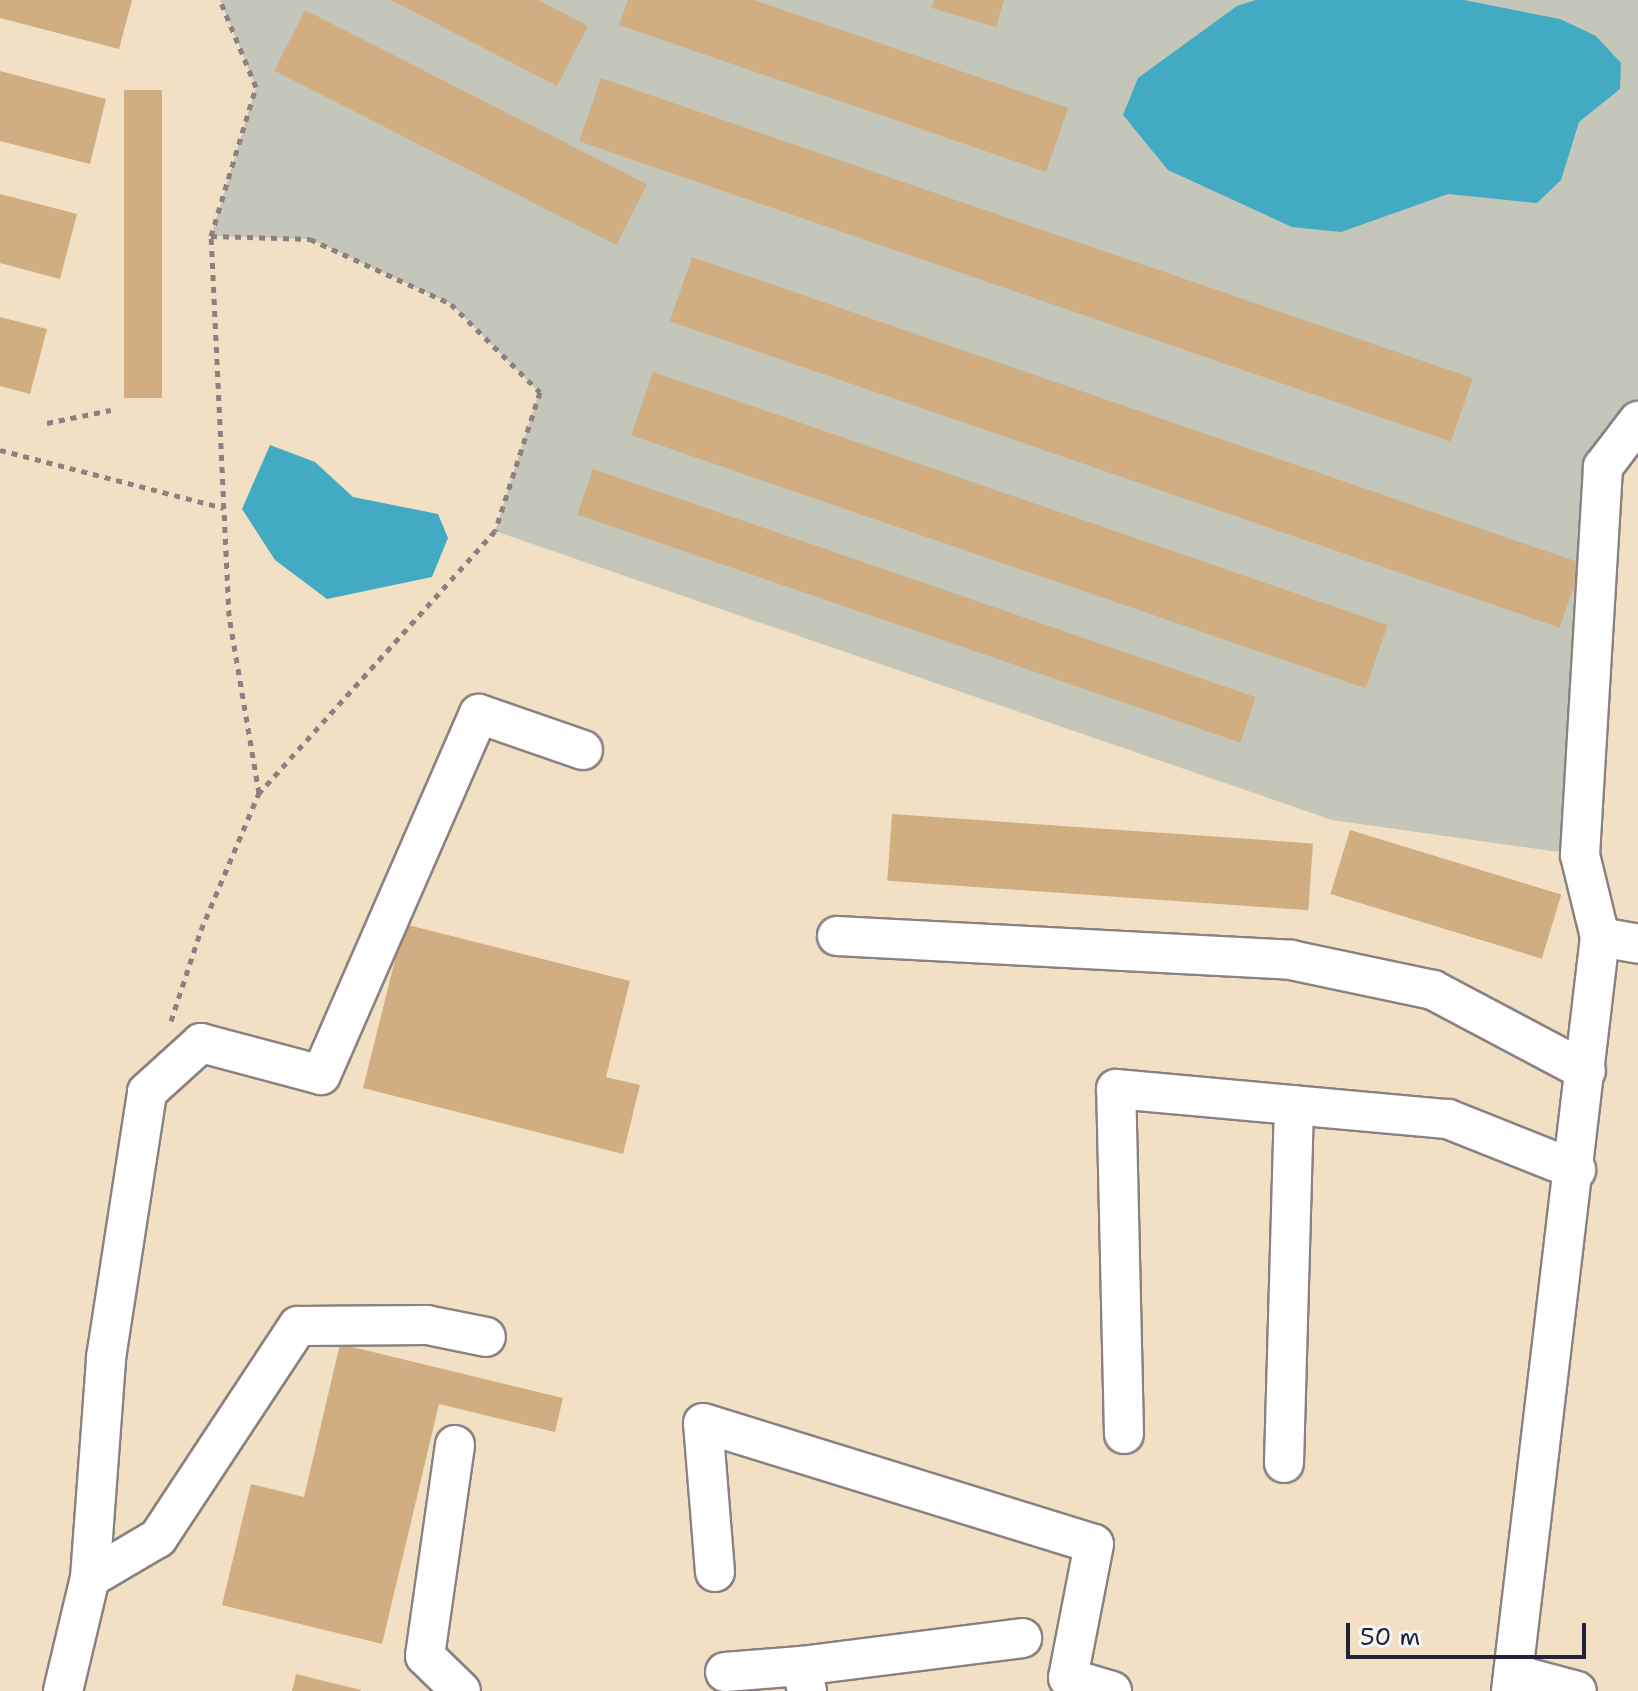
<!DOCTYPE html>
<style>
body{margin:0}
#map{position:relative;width:1638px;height:1691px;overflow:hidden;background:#f2e0c5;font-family:"Shantell Sans",sans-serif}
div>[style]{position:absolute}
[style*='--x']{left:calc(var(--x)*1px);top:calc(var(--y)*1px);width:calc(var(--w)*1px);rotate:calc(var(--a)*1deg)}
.industrial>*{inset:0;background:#c3c6b9}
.water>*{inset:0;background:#42aac2}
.building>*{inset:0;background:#d0ae81;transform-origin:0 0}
.path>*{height:5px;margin-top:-2.5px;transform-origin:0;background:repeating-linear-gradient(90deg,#8a8180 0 6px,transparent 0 12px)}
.roads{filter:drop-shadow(2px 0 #8a8180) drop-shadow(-2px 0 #8a8180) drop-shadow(0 2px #8a8180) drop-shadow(0 -2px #8a8180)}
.minor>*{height:38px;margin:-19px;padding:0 19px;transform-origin:19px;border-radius:19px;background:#fff}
span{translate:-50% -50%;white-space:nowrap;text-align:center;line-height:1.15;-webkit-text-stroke:6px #f6f6f2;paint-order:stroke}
.scale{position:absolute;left:1346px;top:1623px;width:240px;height:36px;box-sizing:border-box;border:4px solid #22223b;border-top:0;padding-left:10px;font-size:24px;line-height:28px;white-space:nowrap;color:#22223b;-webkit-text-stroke:6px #f6f6f2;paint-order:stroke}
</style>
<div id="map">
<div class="industrial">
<div style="clip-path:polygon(220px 0,1638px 0,1638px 421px,1603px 467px,1580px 855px,1332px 820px,495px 531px,539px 392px,451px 304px,310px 239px,211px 236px,256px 87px)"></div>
</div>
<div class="water">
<div style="clip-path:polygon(1256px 0,1464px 0,1560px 19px,1596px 36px,1621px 63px,1620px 89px,1579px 122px,1561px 180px,1537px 203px,1448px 194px,1341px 232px,1292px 227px,1168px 170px,1123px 115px,1138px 78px,1237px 6px)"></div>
<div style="clip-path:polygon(270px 445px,315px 462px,353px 497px,438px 514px,448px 538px,432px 577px,327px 599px,275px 560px,242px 509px)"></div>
</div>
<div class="building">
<div style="clip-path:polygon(0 0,132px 0,119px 49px,0 18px)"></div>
<div style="clip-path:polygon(391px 0,538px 0,588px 26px,557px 86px)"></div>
<div style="clip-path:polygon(628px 0,754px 0,1068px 108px,1046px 172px,619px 25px)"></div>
<div style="clip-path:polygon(934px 0,1004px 0,996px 27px,932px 8px)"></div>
<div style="left:305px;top:10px;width:384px;height:68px;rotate:27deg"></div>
<div style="clip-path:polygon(0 71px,106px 99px,90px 164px,0 141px)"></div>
<div style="left:601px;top:78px;width:922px;height:67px;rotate:19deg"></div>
<div style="left:124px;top:90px;width:38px;height:308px"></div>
<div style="clip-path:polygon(0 194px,77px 214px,60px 279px,0 263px)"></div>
<div style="left:692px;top:257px;width:941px;height:68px;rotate:19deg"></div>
<div style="clip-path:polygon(0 317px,47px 329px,30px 394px,0 386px)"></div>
<div style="left:653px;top:372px;width:777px;height:67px;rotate:19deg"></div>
<div style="left:593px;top:469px;width:701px;height:48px;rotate:19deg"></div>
<div style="left:892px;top:814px;width:422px;height:67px;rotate:4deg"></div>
<div style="left:1350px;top:830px;width:221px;height:67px;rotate:17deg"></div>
<div style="clip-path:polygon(404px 924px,630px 981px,606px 1077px,640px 1085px,623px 1154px,363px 1088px)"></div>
<div style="clip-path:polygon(340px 1344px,563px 1398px,555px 1432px,439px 1404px,382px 1644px,222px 1605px,251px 1484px,304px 1497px)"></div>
<div style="clip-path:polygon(296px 1674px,361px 1690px,360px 1691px,292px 1691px)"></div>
</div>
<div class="path">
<div style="--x:211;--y:236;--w:99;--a:1.7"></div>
<div style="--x:310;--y:239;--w:155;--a:24.7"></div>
<div style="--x:451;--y:304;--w:125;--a:44.7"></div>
<div style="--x:540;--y:392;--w:146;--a:107.9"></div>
<div style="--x:495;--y:531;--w:353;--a:132"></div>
<div style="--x:47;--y:423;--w:65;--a:-11.5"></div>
<div style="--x:0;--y:450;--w:231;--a:14.5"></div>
<div style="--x:171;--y:1021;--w:96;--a:-71.8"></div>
<div style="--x:201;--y:930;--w:149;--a:-67.1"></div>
<div style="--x:259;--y:793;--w:180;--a:-99.6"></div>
<div style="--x:229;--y:616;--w:380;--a:-92.7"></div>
<div style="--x:211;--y:236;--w:156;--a:-73.2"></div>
<div style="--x:256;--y:87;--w:94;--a:-112.5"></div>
</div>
<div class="roads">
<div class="minor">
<div style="--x:837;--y:936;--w:455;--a:3"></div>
<div style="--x:1291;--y:960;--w:145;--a:11.9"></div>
<div style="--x:1433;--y:990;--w:173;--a:27.9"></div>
<div style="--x:1600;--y:937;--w:39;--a:10"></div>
<div style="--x:1124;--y:1434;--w:345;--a:-91.3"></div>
<div style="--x:1116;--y:1089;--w:333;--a:5.2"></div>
<div style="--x:1448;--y:1119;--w:138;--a:21.7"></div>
<div style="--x:455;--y:1445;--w:213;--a:98.1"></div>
<div style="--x:425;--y:1656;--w:50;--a:44.2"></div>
<div style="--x:1284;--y:1463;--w:358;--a:-88.4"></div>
<div style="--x:715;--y:1572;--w:149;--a:-94.6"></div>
<div style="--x:703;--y:1423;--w:409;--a:17.2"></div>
<div style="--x:1094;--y:1544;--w:136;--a:101"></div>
<div style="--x:1068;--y:1678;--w:46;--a:16.5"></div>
<div style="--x:90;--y:1578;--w:79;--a:-30.5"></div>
<div style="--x:158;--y:1538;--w:254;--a:-56.6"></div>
<div style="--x:298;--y:1326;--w:129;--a:-0.4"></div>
<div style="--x:427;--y:1325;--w:60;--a:11.5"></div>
<div style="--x:725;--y:1672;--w:76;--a:-4.5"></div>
<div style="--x:1514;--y:1674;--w:65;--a:15.1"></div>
<div style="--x:63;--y:1691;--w:116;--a:-76.6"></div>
<div style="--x:90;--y:1578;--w:221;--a:-85.8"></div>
<div style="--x:106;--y:1358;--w:269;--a:-81.2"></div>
<div style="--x:147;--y:1092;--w:73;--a:-42.2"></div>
<div style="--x:201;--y:1043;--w:124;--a:14.9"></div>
<div style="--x:321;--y:1075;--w:394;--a:-66.4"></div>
<div style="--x:479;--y:714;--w:110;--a:19.1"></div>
<div style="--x:807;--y:1691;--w:26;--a:-103"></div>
<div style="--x:801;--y:1666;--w:223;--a:-7.2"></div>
<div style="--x:1511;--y:1691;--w:759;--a:-83.27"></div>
<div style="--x:1600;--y:937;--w:84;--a:-103.7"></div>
<div style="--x:1580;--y:855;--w:389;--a:-86.6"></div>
<div style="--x:1603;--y:467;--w:58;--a:-52.7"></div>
</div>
</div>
<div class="scale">50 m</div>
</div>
